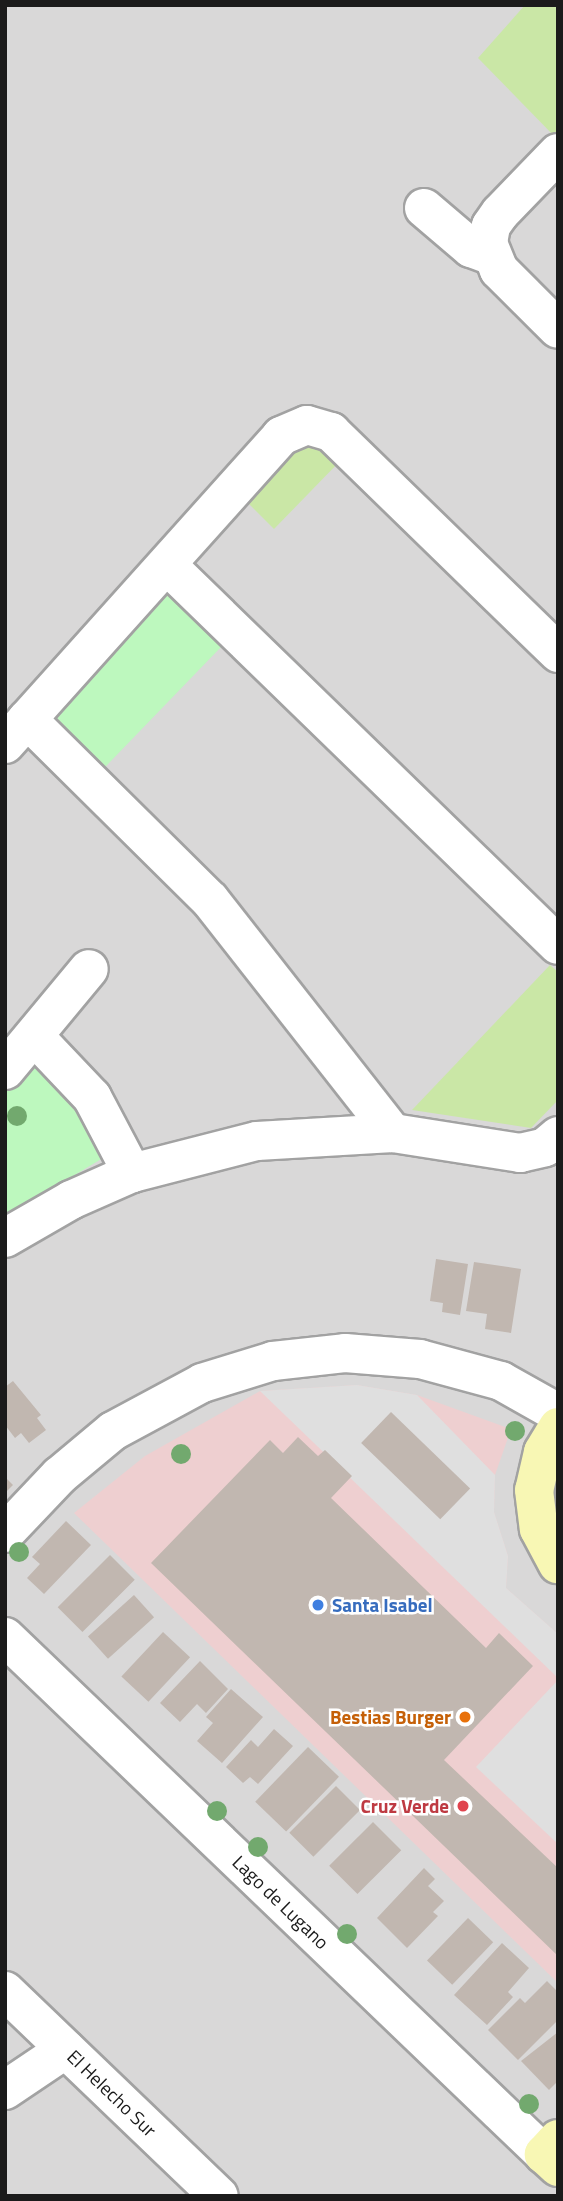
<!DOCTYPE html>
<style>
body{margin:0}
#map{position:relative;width:563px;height:2201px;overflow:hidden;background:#ede8e1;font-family:"Titillium Web",sans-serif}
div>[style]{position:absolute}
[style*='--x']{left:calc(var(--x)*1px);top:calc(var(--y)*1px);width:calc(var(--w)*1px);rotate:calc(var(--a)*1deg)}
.residential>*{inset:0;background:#d9d8d8;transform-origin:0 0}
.commercial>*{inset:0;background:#eecfd0}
.grass>*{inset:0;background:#cae7a6}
.park>*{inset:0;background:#bdf8be;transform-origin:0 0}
.parking>*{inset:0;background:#dfdfdf}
.building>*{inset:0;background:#c1b7b0;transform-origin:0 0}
.roads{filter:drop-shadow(2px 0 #a2a2a2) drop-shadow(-2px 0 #a2a2a2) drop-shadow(0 2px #a2a2a2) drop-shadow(0 -2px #a2a2a2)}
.street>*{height:38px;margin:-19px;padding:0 19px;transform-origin:19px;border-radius:19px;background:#fff}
.secondary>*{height:38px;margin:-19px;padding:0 19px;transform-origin:19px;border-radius:19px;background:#f8f7b4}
.trees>*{width:20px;height:20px;margin:-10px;border-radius:50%;background:#72a96e}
.dots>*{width:19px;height:19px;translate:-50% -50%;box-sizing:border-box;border:4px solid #fff;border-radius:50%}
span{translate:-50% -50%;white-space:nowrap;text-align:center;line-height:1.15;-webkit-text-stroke:5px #fff;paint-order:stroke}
.shop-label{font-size:19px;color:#366cbe;font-weight:700}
.left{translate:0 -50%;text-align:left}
.food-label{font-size:19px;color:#c56008;font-weight:700}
.right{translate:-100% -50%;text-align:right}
.health-label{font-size:19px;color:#be3a42;font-weight:700}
.street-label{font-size:19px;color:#1b1b1b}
.frame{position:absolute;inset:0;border:7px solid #1b1b1b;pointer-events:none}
</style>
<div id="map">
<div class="residential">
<div style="left:5px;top:5px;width:553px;height:2191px"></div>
</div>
<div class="commercial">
<div style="clip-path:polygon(357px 1385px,417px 1395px,511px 1429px,495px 1475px,494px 1512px,508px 1556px,506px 1588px,558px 1634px,558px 1983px,74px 1513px,145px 1456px,260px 1391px)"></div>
</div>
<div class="grass">
<div style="clip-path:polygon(525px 5px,558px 5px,557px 139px,478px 58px)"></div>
<div style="clip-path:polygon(303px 438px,345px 456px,274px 529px,240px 495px)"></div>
<div style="clip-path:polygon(550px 965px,558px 972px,558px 1100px,531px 1128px,412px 1110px)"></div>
</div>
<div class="park">
<div style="left:164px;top:588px;width:82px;height:171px;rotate:44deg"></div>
<div style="clip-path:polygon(32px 1055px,70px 1097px,103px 1158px,5px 1217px,5px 1084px)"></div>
</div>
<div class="parking">
<div style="clip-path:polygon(357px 1385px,417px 1395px,495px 1475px,494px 1512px,508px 1556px,506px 1588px,558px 1634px,558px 1678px,260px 1391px)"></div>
<div style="clip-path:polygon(558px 1680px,558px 1844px,476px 1767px)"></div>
</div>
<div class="building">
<div style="clip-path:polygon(436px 1259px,468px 1264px,460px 1315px,442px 1312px,443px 1303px,430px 1301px)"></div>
<div style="clip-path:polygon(474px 1262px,521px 1269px,511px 1333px,485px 1329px,487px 1314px,466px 1311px)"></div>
<div style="clip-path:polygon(13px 1381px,41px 1415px,37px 1418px,46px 1430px,29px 1443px,21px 1433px,15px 1438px,5px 1425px,5px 1387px)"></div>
<div style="left:391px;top:1412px;width:110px;height:43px;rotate:44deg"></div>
<div style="clip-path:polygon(298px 1437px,318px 1456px,325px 1450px,352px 1476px,331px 1498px,486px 1648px,499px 1633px,533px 1666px,444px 1760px,558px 1868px,558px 1956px,151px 1563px,270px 1440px,283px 1453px)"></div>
<div style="clip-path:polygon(5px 1477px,13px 1485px,5px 1493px)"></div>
<div style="clip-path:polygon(66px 1521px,91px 1545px,44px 1594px,27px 1578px,40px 1564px,32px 1557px)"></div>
<div style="left:110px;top:1555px;width:35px;height:74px;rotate:45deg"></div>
<div style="left:134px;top:1595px;width:30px;height:62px;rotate:48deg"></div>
<div style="left:163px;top:1632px;width:37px;height:61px;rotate:43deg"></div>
<div style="clip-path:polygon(200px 1661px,228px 1689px,206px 1713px,197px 1704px,180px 1722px,160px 1703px)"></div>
<div style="clip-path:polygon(231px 1689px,263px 1717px,222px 1763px,197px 1741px,213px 1723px,206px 1717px)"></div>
<div style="clip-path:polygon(274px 1729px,293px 1746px,258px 1784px,250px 1777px,243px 1783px,226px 1767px,251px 1740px,258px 1747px)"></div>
<div style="left:308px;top:1747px;width:43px;height:76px;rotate:44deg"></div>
<div style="left:336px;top:1786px;width:34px;height:66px;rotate:45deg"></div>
<div style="left:373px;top:1822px;width:40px;height:62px;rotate:45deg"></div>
<div style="clip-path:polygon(424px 1868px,435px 1879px,428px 1886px,444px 1901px,433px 1912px,438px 1916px,407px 1948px,377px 1918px)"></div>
<div style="left:468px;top:1918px;width:35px;height:59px;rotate:44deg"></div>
<div style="clip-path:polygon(502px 1943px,529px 1968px,508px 1992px,513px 1997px,487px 2025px,454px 1995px)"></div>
<div style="clip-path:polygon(547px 1981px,558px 1992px,558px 2020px,518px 2060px,488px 2030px,520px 1998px,525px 2003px)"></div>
<div style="clip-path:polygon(558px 2032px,558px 2081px,549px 2090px,521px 2061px)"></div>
</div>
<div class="roads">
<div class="street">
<div style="--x:558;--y:153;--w:83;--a:134"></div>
<div style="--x:500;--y:213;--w:16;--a:125"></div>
<div style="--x:491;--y:226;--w:17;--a:100"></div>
<div style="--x:488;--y:243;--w:29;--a:68"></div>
<div style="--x:499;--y:270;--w:83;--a:45"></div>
<div style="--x:424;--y:208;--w:62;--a:40.4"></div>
<div style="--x:471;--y:248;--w:20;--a:20"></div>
<div style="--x:167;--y:565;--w:545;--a:44.18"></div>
<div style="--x:27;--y:719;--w:257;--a:44.7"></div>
<div style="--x:210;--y:900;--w:296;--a:51.9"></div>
<div style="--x:5;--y:744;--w:414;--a:-48.1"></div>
<div style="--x:281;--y:436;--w:28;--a:-23"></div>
<div style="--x:307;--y:425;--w:25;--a:16"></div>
<div style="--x:331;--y:432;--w:317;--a:44.2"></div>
<div style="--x:35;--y:1037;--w:83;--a:46.5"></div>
<div style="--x:92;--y:1097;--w:86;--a:62.2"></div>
<div style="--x:5;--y:1070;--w:131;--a:-50.3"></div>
<div style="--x:5;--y:1238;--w:76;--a:-29.9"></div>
<div style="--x:71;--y:1200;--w:67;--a:-23.9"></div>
<div style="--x:132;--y:1173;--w:129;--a:-14.4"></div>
<div style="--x:257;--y:1141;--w:136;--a:-3.4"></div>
<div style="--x:393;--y:1133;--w:129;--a:8.9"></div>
<div style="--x:520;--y:1153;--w:26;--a:-13"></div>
<div style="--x:545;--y:1147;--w:17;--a:-40"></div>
<div style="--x:5;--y:1533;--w:79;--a:-46.5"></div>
<div style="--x:59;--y:1476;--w:70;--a:-39.8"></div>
<div style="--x:113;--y:1431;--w:101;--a:-28.3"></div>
<div style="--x:202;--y:1383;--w:74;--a:-17.2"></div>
<div style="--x:273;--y:1361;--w:72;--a:-6.3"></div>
<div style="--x:345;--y:1353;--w:75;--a:4.6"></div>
<div style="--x:420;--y:1359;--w:84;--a:15.2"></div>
<div style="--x:501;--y:1381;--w:65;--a:29.3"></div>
<div style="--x:5;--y:1637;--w:747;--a:43.81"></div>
<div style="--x:5;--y:1991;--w:296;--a:43.8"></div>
<div style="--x:5;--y:2090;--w:73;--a:-33.9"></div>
</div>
<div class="secondary">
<div style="--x:558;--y:1427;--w:29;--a:121"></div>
<div style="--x:543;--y:1452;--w:39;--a:103"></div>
<div style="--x:534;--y:1490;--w:39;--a:83"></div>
<div style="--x:539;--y:1529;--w:40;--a:62"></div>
<div style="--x:558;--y:2139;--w:21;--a:133"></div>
<div style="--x:544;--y:2154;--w:19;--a:43"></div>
</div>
</div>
<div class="trees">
<div style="left:17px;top:1116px"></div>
<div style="left:515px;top:1431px"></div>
<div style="left:181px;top:1454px"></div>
<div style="left:19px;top:1552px"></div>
<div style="left:217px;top:1811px"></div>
<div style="left:258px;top:1847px"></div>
<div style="left:347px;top:1934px"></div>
<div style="left:529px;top:2104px"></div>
</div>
<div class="dots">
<div style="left:318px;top:1605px;background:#3f7fe0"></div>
<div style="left:465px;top:1717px;background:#e8710a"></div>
<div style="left:463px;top:1806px;background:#e0444e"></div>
</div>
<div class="shop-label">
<span class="left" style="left:332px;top:1605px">Santa Isabel</span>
</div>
<div class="food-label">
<span class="right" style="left:451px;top:1717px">Bestias Burger</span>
</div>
<div class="health-label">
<span class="right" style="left:449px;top:1806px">Cruz Verde</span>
</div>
<div class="street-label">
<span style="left:281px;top:1902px;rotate:44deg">Lago de Lugano</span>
<span style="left:112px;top:2093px;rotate:44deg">El Helecho Sur</span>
</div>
<div class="frame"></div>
</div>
